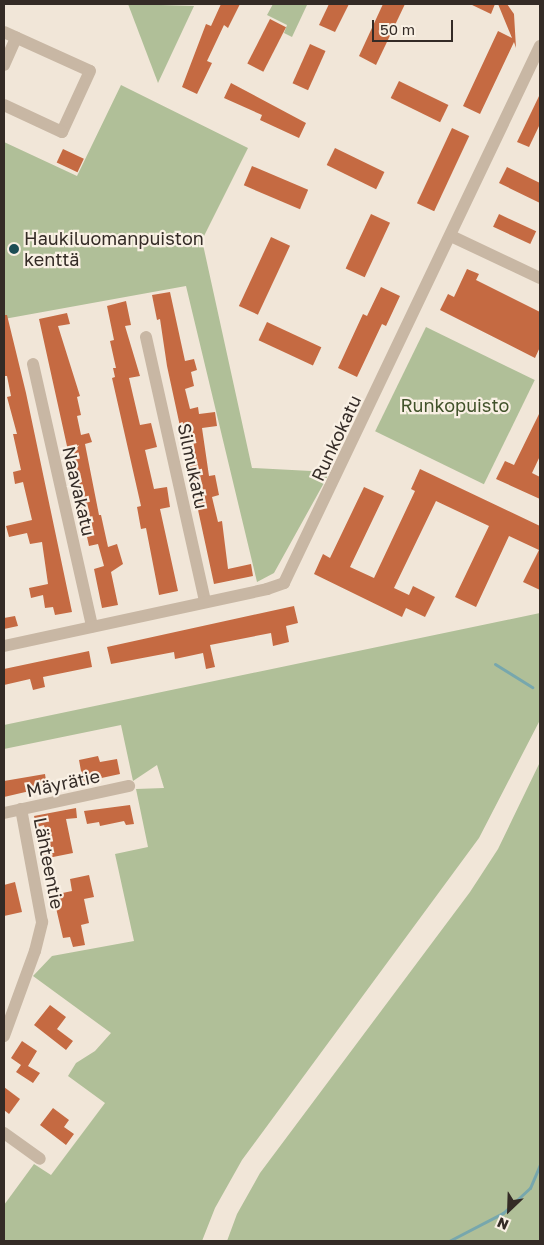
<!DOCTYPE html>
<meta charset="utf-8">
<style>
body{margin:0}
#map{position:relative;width:544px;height:1245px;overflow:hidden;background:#f1e6d8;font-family:"Golos Text",sans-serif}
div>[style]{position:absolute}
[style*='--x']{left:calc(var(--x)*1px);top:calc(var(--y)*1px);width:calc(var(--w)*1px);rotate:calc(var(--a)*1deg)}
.green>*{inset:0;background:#b0bf98;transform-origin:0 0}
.stream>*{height:3px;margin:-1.5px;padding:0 1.5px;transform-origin:1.5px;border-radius:1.5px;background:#77a7ad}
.building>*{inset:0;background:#c56a42;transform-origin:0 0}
.minor>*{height:12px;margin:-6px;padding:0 6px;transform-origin:6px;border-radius:6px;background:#c8b7a4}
.dots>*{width:14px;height:14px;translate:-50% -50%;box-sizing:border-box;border:2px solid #f9f0e4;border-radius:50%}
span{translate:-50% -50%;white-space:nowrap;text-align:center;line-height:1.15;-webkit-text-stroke:4.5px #f9f0e4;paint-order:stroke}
.poi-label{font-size:18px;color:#342b26}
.left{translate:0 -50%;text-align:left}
.park-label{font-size:18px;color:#41522a}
.street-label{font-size:18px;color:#342b26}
.frame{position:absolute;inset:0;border:5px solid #342b26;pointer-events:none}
.north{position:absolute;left:484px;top:1185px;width:50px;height:50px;-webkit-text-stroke:4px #f9f0e4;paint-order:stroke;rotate:204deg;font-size:14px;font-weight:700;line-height:20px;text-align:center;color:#342b26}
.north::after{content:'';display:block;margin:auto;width:18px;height:22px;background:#342b26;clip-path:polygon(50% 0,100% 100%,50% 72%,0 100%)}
.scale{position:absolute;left:372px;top:20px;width:81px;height:22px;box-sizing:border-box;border:2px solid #342b26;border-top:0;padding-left:6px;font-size:15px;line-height:18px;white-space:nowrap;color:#342b26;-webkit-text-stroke:4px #f9f0e4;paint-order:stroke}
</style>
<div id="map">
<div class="green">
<div style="clip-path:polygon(128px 4px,194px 6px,158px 83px)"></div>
<div style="clip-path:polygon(273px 4px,307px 5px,292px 37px,284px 33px,287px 25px,267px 15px)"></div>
<div style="clip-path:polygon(121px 85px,248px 148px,202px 240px,252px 468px,330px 472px,274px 573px,257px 582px,186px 286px,4px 319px,4px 142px,77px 176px)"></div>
<div style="left:426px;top:327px;width:121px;height:116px;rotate:26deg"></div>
<div style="clip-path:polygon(540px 613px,540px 720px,479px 838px,242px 1160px,215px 1208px,202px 1241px,4px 1241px,4px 1205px,34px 1164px,51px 1175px,105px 1103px,68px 1076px,76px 1063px,95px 1051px,111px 1033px,33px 976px,52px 956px,134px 941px,115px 854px,148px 847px,136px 789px,164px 788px,157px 765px,133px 781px,121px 725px,4px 749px,4px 725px)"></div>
<div style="clip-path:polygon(540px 762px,540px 1241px,227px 1241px,237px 1214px,260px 1173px,470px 892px,498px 849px)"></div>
</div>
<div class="stream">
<div style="--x:495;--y:664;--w:44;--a:31.9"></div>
<div style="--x:449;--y:1241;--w:61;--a:-27.4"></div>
<div style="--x:503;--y:1213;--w:37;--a:-43"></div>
<div style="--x:530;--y:1188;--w:26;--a:-67"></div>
</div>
<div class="building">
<div style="clip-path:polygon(221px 4px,240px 4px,228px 28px,224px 25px,207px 61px,212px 63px,197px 94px,182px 87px,206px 24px,211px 26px)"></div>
<div style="clip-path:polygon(329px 4px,349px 4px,335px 32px,319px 25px)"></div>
<div style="clip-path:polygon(383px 4px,405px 4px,376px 65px,359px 56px)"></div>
<div style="clip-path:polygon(470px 4px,495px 4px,491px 14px)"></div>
<div style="clip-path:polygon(498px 4px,507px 4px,514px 14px,516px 48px,514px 42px,480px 114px,463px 106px,498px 31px,512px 38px)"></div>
<div style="left:270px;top:19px;width:18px;height:50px;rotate:27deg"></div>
<div style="left:310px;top:44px;width:17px;height:43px;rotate:24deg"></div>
<div style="left:399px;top:81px;width:55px;height:19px;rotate:26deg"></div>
<div style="clip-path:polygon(231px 83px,306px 123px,299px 138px,260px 120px,262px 115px,224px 98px)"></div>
<div style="clip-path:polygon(540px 94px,540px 124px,529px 147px,517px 142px)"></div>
<div style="left:452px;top:128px;width:19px;height:83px;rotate:25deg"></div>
<div style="left:335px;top:148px;width:55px;height:19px;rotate:26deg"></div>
<div style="left:63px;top:149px;width:23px;height:15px;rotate:25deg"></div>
<div style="left:252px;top:166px;width:61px;height:21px;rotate:23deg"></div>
<div style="clip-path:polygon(507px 167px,540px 183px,540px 203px,499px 183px)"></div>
<div style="left:371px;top:214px;width:21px;height:60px;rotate:25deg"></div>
<div style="left:499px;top:214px;width:41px;height:14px;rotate:25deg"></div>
<div style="left:271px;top:237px;width:21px;height:76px;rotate:25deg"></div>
<div style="clip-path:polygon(467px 269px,479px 274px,476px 280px,540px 312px,540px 347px,535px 358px,440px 310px,448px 294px,454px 297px)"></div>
<div style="clip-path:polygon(381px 287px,400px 296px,386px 326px,382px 324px,357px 377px,338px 368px,363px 314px,367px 316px)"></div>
<div style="clip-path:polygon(170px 292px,185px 361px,194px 359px,197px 370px,191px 372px,194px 386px,185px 389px,190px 409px,198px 407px,199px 414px,215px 412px,217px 426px,202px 428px,209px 476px,215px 475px,219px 495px,212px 497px,218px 522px,222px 521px,228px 569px,251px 564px,253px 576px,214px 584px,167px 366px,160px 319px,157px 320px,152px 295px)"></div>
<div style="clip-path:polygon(126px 301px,131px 325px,125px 326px,140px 376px,129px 378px,140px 425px,151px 423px,157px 447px,145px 450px,154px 489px,167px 487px,170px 507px,160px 509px,178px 591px,159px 595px,146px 528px,141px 529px,137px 507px,141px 506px,112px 378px,115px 377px,113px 368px,116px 368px,110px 341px,114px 340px,107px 306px)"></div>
<div style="clip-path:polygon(67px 313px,70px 324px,58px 326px,80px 396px,77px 397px,81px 415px,77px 416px,81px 435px,89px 433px,92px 442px,85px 444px,99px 515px,101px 515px,108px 547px,117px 544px,123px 564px,111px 572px,118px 605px,102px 608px,94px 569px,104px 566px,98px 544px,89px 546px,39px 319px)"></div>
<div style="clip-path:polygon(4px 315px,7px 315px,26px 393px,72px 612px,55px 615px,53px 607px,45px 608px,43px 595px,31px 598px,29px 588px,48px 584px,42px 542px,30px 544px,27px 533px,9px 537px,6px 526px,32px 520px,23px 482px,15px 484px,13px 472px,21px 470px,13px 434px,17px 434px,7px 397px,11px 396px,7px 376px,4px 376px)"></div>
<div style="left:267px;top:322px;width:60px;height:20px;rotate:25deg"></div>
<div style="clip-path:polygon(540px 412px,540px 456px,532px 473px,540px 477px,540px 499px,496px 479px,505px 461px,514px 465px)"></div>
<div style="clip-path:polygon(420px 469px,540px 526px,540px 590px,523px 582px,539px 550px,509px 536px,476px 607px,455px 597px,489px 526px,436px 501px,394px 588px,409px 595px,413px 586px,435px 597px,425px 617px,406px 608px,402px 617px,314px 574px,323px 554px,330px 558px,364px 487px,384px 496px,350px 567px,374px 578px,415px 491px,411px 489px)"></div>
<div style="clip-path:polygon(294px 606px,298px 623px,286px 626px,289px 642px,273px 646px,271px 633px,210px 645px,215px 667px,206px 669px,203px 653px,175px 659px,174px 652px,111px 664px,107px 647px)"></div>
<div style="clip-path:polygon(15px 616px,18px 626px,4px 629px,4px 618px)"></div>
<div style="clip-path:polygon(89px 651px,92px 667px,43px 677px,45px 687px,33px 690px,30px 679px,4px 685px,4px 669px)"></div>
<div style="clip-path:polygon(98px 756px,100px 762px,117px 759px,120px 774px,83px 782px,79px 760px)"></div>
<div style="clip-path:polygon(45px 774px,47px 787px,4px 797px,4px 781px)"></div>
<div style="clip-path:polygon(130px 805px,134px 824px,126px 825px,124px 821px,100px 826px,99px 822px,87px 824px,84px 811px)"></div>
<div style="clip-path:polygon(76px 808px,77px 818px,66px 819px,73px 853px,43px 859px,41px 848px,49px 847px,44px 825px,37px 827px,34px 816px)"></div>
<div style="clip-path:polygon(89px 875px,94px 897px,84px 899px,89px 923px,81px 925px,85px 945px,73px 947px,70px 937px,63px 938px,53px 895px,72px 891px,70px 879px)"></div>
<div style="clip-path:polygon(15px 882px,22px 912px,4px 916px,4px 885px)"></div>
<div style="clip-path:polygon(50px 1005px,66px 1017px,57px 1029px,73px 1041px,66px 1050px,34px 1025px)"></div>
<div style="clip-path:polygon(22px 1041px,37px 1051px,28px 1066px,40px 1073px,33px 1083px,16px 1072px,21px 1065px,11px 1058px)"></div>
<div style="clip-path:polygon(4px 1087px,20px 1099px,9px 1114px,4px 1110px)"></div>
<div style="clip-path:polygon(53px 1108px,69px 1120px,64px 1127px,74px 1134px,66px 1145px,40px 1125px)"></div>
</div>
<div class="minor">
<div style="--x:4;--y:32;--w:94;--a:24.4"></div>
<div style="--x:90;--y:71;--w:67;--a:114.7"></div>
<div style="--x:62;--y:132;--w:64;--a:-155"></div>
<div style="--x:4;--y:65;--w:30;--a:-66"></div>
<div style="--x:451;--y:236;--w:98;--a:25.3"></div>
<div style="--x:146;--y:337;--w:271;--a:77.4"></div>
<div style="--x:33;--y:364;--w:269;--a:77.3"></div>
<div style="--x:4;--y:646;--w:269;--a:-12.2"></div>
<div style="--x:267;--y:589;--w:18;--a:-19"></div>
<div style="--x:284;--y:583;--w:595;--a:-64.51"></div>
<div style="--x:4;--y:813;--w:128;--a:-12.2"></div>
<div style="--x:4;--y:1036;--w:90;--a:-70"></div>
<div style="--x:35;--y:951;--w:30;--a:-76"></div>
<div style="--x:42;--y:922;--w:115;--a:-100.5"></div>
<div style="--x:4;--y:1133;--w:44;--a:35.8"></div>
</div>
<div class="dots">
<div style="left:14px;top:249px;background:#1c4d54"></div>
</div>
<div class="poi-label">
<span class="left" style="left:24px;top:249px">Haukiluomanpuiston<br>kenttä</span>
</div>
<div class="park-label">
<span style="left:455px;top:405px">Runkopuisto</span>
</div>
<div class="street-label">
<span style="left:336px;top:438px;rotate:-65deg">Runkokatu</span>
<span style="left:193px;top:466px;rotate:78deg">Silmukatu</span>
<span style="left:79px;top:491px;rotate:77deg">Naavakatu</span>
<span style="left:63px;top:783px;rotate:-12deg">Mäyrätie</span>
<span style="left:49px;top:863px;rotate:79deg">Lähteentie</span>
</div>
<div class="frame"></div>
<div class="north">N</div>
<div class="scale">50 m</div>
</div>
